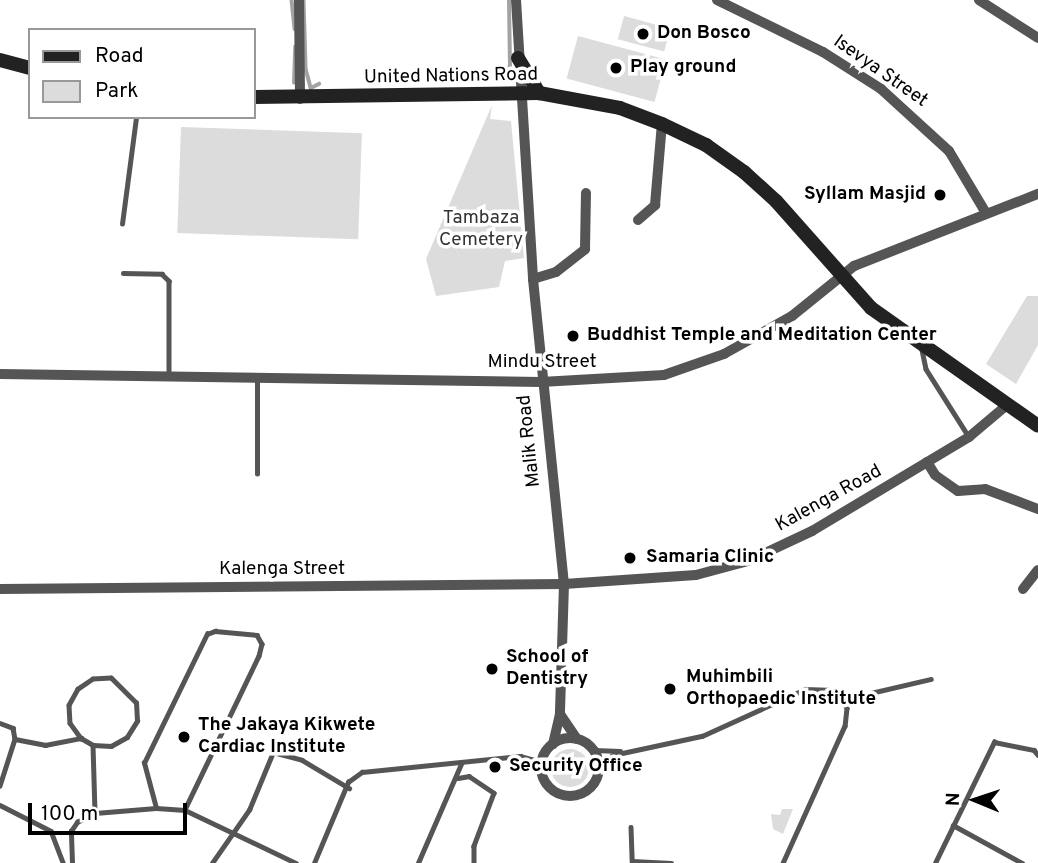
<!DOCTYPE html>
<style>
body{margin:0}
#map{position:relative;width:1038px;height:863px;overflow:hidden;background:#fff;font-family:Overpass,sans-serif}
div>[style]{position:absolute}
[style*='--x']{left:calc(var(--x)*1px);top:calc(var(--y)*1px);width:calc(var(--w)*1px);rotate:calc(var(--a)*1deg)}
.green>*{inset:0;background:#dcdcdc;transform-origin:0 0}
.round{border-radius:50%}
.stream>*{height:3.5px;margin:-1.75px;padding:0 1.75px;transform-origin:1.75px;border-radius:1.75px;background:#a3a3a3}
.lane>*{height:4.5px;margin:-2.25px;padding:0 2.25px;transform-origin:2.25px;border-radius:2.25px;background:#555}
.street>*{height:10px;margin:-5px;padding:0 5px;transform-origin:5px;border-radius:5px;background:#555}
.street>.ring{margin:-5px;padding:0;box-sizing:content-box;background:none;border:10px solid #555;border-radius:50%}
.secondary>*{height:14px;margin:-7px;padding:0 7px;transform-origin:7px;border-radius:7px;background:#222}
.dots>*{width:19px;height:19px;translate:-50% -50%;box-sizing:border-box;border:4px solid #fff;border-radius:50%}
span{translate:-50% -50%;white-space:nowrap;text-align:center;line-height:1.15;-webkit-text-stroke:7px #fff;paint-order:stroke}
.poi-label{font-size:19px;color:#000;font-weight:700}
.left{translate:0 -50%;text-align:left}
.right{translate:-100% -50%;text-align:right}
.street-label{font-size:19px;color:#000}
.park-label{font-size:19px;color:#333}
.legend{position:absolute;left:28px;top:28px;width:228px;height:91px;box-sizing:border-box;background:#fff;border:2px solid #999;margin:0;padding:9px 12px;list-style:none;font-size:21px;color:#000}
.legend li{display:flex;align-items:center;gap:14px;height:35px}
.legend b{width:35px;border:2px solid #999}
.north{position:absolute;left:940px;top:765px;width:70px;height:70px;-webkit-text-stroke:5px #fff;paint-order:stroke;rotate:272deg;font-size:19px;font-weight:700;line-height:28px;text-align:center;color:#000}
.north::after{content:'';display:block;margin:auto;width:24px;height:32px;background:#000;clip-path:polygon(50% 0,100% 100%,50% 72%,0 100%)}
.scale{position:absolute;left:28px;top:803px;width:159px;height:32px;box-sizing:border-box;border:4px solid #000;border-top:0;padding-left:9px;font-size:21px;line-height:24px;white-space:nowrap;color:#000;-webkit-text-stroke:5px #fff;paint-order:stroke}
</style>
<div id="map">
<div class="green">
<div style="left:624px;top:16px;width:48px;height:24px;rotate:15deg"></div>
<div style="left:578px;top:36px;width:91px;height:44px;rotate:15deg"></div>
<div style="clip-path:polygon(492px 105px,490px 119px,511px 121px,524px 258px,505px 261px,499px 287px,436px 296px,426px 259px)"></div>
<div style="left:181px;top:127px;width:181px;height:106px;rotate:2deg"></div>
<div style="clip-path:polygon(1027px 296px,1038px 296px,1038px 345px,1016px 384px,986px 364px)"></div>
<div class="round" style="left:551px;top:749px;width:38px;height:38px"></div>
<div style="clip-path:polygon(782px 809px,793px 809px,783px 834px,773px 829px,771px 814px,780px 815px)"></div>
</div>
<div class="stream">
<div style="--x:292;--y:0;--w:29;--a:84"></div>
<div style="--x:304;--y:0;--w:69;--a:88.3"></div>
<div style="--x:306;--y:69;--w:20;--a:75"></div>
<div style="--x:311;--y:88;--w:9;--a:-27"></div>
<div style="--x:503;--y:77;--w:13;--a:-58"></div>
<div style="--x:510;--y:66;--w:66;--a:-90.9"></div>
<div style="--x:294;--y:83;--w:36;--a:-88"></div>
</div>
<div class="lane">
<div style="--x:122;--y:224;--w:108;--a:-82.5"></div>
<div style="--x:123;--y:273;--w:39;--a:1"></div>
<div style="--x:162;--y:274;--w:10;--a:45"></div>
<div style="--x:169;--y:281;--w:94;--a:90"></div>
<div style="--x:922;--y:350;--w:19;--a:78"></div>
<div style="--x:926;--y:369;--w:80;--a:57.7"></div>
<div style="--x:257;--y:474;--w:97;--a:-90"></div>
<div style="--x:845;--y:699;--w:88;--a:-13.1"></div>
<div style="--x:0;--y:723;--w:14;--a:21"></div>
<div style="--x:13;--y:728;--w:11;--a:80"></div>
<div style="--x:15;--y:739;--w:49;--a:107.7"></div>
<div style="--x:15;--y:739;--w:31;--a:11"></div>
<div style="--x:45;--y:745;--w:37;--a:-11"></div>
<div style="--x:81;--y:738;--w:14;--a:30"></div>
<div style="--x:93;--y:745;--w:18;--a:3"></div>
<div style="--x:111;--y:746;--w:18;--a:-29"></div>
<div style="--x:127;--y:737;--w:19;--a:-58"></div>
<div style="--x:137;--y:721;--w:18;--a:-93"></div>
<div style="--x:136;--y:703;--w:35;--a:-135"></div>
<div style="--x:111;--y:678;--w:18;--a:177"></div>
<div style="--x:93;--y:679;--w:18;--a:146"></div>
<div style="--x:78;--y:689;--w:18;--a:119"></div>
<div style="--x:69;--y:705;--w:18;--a:87"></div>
<div style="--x:70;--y:723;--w:19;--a:54"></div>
<div style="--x:93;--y:745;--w:68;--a:88.3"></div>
<div style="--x:594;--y:750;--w:26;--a:2"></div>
<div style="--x:598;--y:776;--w:13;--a:-77"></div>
<div style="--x:601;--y:763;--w:14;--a:-34"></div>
<div style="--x:613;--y:755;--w:91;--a:-12.1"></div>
<div style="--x:702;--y:736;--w:113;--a:-24.5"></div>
<div style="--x:805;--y:689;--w:29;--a:2"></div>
<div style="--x:834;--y:690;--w:22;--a:54"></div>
<div style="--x:847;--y:708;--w:18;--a:96"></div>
<div style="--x:845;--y:726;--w:150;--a:114.3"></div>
<div style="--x:458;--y:778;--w:11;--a:-10"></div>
<div style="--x:469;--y:776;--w:30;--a:34"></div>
<div style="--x:494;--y:793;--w:57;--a:110.7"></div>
<div style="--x:474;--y:846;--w:17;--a:90"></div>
<div style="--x:0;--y:805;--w:57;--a:27"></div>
<div style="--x:51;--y:831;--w:34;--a:69"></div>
<div style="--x:156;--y:808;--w:47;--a:-104.9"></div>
<div style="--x:144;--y:763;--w:144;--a:-64"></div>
<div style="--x:207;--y:634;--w:9;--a:-21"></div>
<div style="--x:215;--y:631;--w:42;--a:5.4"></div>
<div style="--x:257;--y:635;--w:10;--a:61"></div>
<div style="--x:262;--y:644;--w:12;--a:104"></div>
<div style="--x:259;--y:656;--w:171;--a:115.7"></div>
<div style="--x:953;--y:825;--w:79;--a:28.8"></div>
<div style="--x:631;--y:827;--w:35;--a:88"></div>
<div style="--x:632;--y:861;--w:39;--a:3"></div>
<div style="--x:72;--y:863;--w:32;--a:-92"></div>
<div style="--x:71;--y:831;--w:11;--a:-56"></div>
<div style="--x:77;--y:822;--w:20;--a:-27"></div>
<div style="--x:95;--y:813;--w:61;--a:-4.7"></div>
<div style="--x:156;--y:808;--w:29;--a:4"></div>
<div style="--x:185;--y:810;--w:123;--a:25.5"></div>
<div style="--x:212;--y:863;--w:65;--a:-55.1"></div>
<div style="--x:249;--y:810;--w:63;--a:-67.5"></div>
<div style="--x:273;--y:752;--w:30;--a:15"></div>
<div style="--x:302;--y:760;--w:55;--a:30.8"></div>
<div style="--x:314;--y:863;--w:88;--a:-67.2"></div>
<div style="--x:348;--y:782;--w:17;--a:-36"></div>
<div style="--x:362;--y:772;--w:159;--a:-5.8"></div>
<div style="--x:520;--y:756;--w:23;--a:15"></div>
<div style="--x:418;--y:863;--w:108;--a:-66.5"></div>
<div style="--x:935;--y:863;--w:135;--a:-64"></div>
<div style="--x:994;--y:742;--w:41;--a:11.3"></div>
<div style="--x:1034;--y:750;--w:6;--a:51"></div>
</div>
<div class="street">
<div style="--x:299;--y:0;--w:99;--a:89.4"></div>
<div style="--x:516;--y:0;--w:280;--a:86.5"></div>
<div style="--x:533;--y:279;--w:307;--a:84.2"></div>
<div style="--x:564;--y:584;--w:130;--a:91.8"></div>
<div style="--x:560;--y:714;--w:31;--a:103"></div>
<div style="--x:717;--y:0;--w:118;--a:26.1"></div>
<div style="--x:823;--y:52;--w:69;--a:32.5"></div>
<div style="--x:881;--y:89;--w:92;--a:42.4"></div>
<div style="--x:949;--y:151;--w:72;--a:59.2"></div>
<div style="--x:979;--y:0;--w:70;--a:32.8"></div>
<div style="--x:638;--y:220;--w:23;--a:-41"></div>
<div style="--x:655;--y:205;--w:81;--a:-85.1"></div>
<div style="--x:533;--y:279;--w:24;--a:-17"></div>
<div style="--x:556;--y:272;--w:37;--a:-38"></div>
<div style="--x:585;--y:249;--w:56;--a:-89"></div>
<div style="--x:0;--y:374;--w:541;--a:0.85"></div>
<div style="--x:541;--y:382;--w:123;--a:-3.3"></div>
<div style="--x:664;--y:375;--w:64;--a:-19.3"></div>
<div style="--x:724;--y:354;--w:78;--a:-29.2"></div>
<div style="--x:792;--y:316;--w:80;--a:-38.9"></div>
<div style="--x:854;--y:266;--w:198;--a:-21.4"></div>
<div style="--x:927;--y:462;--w:15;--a:58"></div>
<div style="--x:935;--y:475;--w:28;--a:35"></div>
<div style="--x:958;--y:491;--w:27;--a:-4"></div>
<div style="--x:985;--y:489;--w:57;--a:20.7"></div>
<div style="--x:0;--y:589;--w:564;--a:-0.51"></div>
<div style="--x:564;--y:584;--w:132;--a:-3.9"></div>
<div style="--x:696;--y:575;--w:54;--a:-15.1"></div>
<div style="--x:748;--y:561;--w:71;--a:-25.1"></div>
<div style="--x:812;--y:531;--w:183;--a:-30.9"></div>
<div style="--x:969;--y:437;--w:50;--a:-40.1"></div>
<div style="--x:1023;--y:589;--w:24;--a:-52"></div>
<div style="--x:560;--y:714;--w:30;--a:56"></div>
<div class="ring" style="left:541px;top:738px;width:48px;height:48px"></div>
</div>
<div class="secondary">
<div style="--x:518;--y:58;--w:41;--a:59"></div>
<div style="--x:0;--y:60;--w:31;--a:15"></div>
<div style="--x:254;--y:97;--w:285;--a:-0.8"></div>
<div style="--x:539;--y:93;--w:82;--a:10.5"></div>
<div style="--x:620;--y:108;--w:45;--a:20.9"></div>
<div style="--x:662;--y:124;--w:49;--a:25.5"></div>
<div style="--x:706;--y:145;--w:47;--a:35.4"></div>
<div style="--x:744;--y:172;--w:43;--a:42.2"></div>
<div style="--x:776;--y:201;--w:143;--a:48.4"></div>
<div style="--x:871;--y:308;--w:204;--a:35.2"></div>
</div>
<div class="dots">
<div style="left:643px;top:34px;background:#000"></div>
<div style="left:616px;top:68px;background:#000"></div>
<div style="left:940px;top:195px;background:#000"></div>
<div style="left:573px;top:336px;background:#000"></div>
<div style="left:630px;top:558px;background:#000"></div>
<div style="left:492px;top:669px;background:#000"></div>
<div style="left:670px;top:689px;background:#000"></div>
<div style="left:184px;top:737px;background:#000"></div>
<div style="left:495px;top:767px;background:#000"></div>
</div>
<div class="poi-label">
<span class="left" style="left:657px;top:34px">Don Bosco</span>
<span class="left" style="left:630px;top:68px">Play ground</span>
<span class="right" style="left:926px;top:195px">Syllam Masjid</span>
<span class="left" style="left:587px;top:336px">Buddhist Temple and Meditation Center</span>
<span class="left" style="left:646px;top:558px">Samaria Clinic</span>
<span class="left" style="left:506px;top:669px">School of<br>Dentistry</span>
<span class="left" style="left:686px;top:689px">Muhimbili<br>Orthopaedic Institute</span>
<span class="left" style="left:198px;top:737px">The Jakaya Kikwete<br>Cardiac Institute</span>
<span class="left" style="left:509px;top:767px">Security Office</span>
</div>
<div class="street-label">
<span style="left:880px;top:72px;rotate:35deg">Isevya Street</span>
<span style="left:451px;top:77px;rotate:-1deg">United Nations Road</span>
<span style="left:542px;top:363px">Mindu Street</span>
<span style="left:530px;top:441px;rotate:-96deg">Malik Road</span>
<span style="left:829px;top:499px;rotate:-29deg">Kalenga Road</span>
<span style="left:282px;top:570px">Kalenga Street</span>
</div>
<div class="park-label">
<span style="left:481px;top:230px">Tambaza<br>Cemetery</span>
</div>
<ul class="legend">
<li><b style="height:9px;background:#222"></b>Road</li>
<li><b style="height:19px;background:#dcdcdc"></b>Park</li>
</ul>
<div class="north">N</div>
<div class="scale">100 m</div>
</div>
